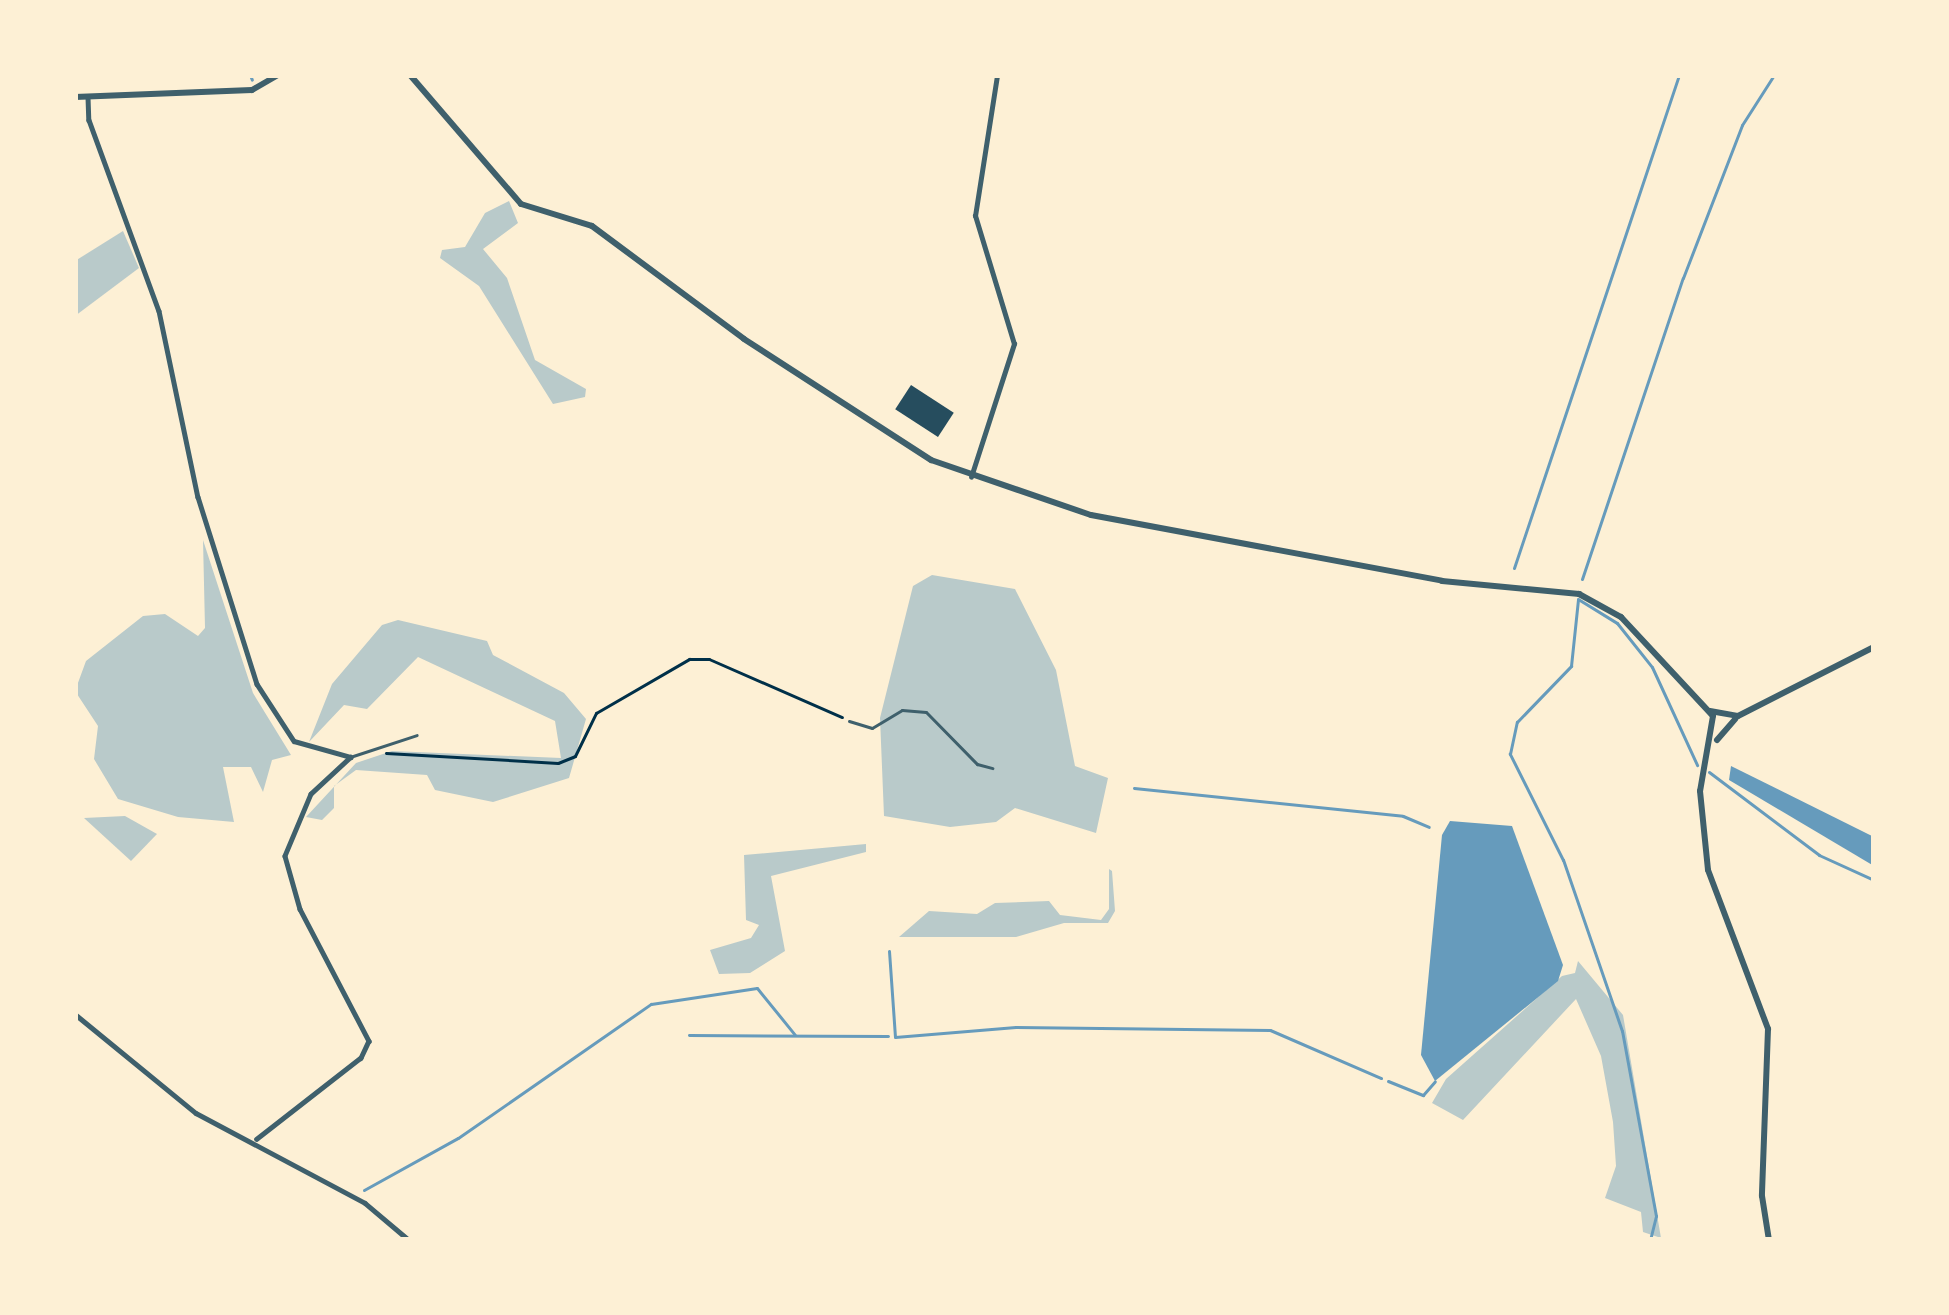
<!DOCTYPE html>
<style>
body{margin:0}
#map{position:relative;width:1949px;height:1315px;overflow:hidden;background:#fdf0d5;font-family:"PT Sans Narrow",sans-serif}
div>[style]{position:absolute}
[style*='--x']{left:calc(var(--x)*1px);top:calc(var(--y)*1px);width:calc(var(--w)*1px);rotate:calc(var(--a)*1deg)}
.green>*{inset:0;background:#b9caca}
.water>*{inset:0;background:#669bbc}
.stream>*{height:3px;margin:-1.5px;padding:0 1.5px;transform-origin:1.5px;border-radius:1.5px;background:#669bbc}
.building>*{inset:0;background:#264d5e;transform-origin:0 0}
.path>*{height:3px;margin:-1.5px;padding:0 1.5px;transform-origin:1.5px;border-radius:1.5px;background:#003049}
.service>*{height:3px;margin:-1.5px;padding:0 1.5px;transform-origin:1.5px;border-radius:1.5px;background:#3f606c}
.minor>*{height:4.5px;margin:-2.25px;padding:0 2.25px;transform-origin:2.25px;border-radius:2.25px;background:#3f606c}
.tertiary>*{height:6px;margin:-3px;padding:0 3px;transform-origin:3px;border-radius:3px;background:#3f606c}
span{translate:-50% -50%;white-space:nowrap;text-align:center;line-height:1.15;-webkit-text-stroke:12px #fdf0d5;paint-order:stroke}
.frame{position:absolute;inset:0;border:78px solid #fdf0d5;pointer-events:none}
</style>
<div id="map">
<div class="green">
<div style="clip-path:polygon(509px 201px,518px 223px,483px 249px,507px 278px,535px 360px,586px 389px,585px 397px,553px 404px,479px 286px,440px 258px,442px 250px,465px 247px,485px 213px)"></div>
<div style="clip-path:polygon(123px 231px,139px 268px,75px 316px,75px 261px)"></div>
<div style="clip-path:polygon(203px 540px,253px 693px,291px 755px,272px 760px,263px 792px,251px 767px,223px 767px,234px 822px,178px 817px,118px 799px,94px 759px,98px 726px,75px 691px,86px 661px,143px 616px,165px 614px,198px 636px,205px 628px)"></div>
<div style="clip-path:polygon(932px 575px,1015px 589px,1056px 670px,1075px 766px,1108px 778px,1096px 833px,1015px 808px,996px 822px,950px 827px,884px 816px,880px 718px,913px 586px)"></div>
<div style="clip-path:polygon(398px 620px,487px 641px,493px 655px,564px 693px,586px 719px,569px 778px,493px 802px,435px 790px,427px 775px,356px 770px,334px 786px,334px 808px,322px 820px,306px 817px,356px 763px,392px 751px,561px 758px,555px 721px,418px 657px,367px 709px,344px 705px,309px 742px,332px 684px,382px 625px)"></div>
<div style="clip-path:polygon(125px 816px,157px 834px,131px 861px,84px 818px)"></div>
<div style="clip-path:polygon(866px 844px,866px 852px,771px 876px,785px 951px,750px 973px,719px 974px,710px 950px,751px 938px,759px 925px,746px 920px,744px 855px)"></div>
<div style="clip-path:polygon(1109px 869px,1112px 871px,1115px 911px,1108px 923px,1064px 923px,1016px 937px,899px 937px,929px 911px,977px 914px,995px 903px,1049px 901px,1060px 915px,1101px 920px,1109px 909px)"></div>
<div style="clip-path:polygon(1578px 961px,1623px 1015px,1661px 1238px,1643px 1232px,1641px 1212px,1605px 1198px,1616px 1166px,1613px 1122px,1601px 1056px,1576px 999px,1463px 1120px,1432px 1103px,1446px 1079px,1562px 976px,1575px 973px)"></div>
</div>
<div class="water">
<div style="clip-path:polygon(1731px 766px,1874px 837px,1874px 866px,1729px 780px)"></div>
<div style="clip-path:polygon(1450px 821px,1512px 826px,1563px 965px,1558px 981px,1435px 1081px,1421px 1055px,1442px 835px)"></div>
</div>
<div class="stream">
<div style="--x:250;--y:75;--w:5;--a:68"></div>
<div style="--x:1514;--y:568;--w:520;--a:-71.5"></div>
<div style="--x:1582;--y:579;--w:317;--a:-71.5"></div>
<div style="--x:1683;--y:278;--w:164;--a:-68.9"></div>
<div style="--x:1742;--y:125;--w:59;--a:-57.4"></div>
<div style="--x:1709;--y:772;--w:138;--a:37"></div>
<div style="--x:1819;--y:855;--w:60;--a:24.4"></div>
<div style="--x:1134;--y:788;--w:270;--a:5.9"></div>
<div style="--x:1403;--y:816;--w:28;--a:23"></div>
<div style="--x:889;--y:951;--w:86;--a:86"></div>
<div style="--x:895;--y:1037;--w:121;--a:-4.7"></div>
<div style="--x:1016;--y:1027;--w:254;--a:0.7"></div>
<div style="--x:1270;--y:1030;--w:121;--a:23.4"></div>
<div style="--x:689;--y:1035;--w:199;--a:0.3"></div>
<div style="--x:1388;--y:1081;--w:38;--a:22"></div>
<div style="--x:1423;--y:1095;--w:18;--a:-49"></div>
<div style="--x:364;--y:1190;--w:107;--a:-29"></div>
<div style="--x:458;--y:1138;--w:235;--a:-34.8"></div>
<div style="--x:651;--y:1004;--w:107;--a:-8.6"></div>
<div style="--x:757;--y:988;--w:60;--a:51"></div>
<div style="--x:1650;--y:1240;--w:25;--a:-76"></div>
<div style="--x:1656;--y:1216;--w:188;--a:-100.4"></div>
<div style="--x:1622;--y:1031;--w:181;--a:-109"></div>
<div style="--x:1563;--y:860;--w:119;--a:-116.6"></div>
<div style="--x:1510;--y:754;--w:33;--a:-78"></div>
<div style="--x:1517;--y:722;--w:78;--a:-46"></div>
<div style="--x:1571;--y:666;--w:67;--a:-84"></div>
<div style="--x:1578;--y:599;--w:46;--a:31.6"></div>
<div style="--x:1617;--y:623;--w:56;--a:51.5"></div>
<div style="--x:1652;--y:667;--w:108;--a:65.3"></div>
</div>
<div class="building">
<div style="left:911px;top:385px;width:51px;height:29px;rotate:33deg"></div>
</div>
<div class="path">
<div style="--x:386;--y:753;--w:172;--a:3.3"></div>
<div style="--x:558;--y:763;--w:18;--a:-22"></div>
<div style="--x:575;--y:756;--w:48;--a:-64"></div>
<div style="--x:596;--y:713;--w:108;--a:-30.1"></div>
<div style="--x:689;--y:659;--w:20;--a:0"></div>
<div style="--x:709;--y:659;--w:145;--a:23.6"></div>
</div>
<div class="service">
<div style="--x:849;--y:721;--w:24;--a:17"></div>
<div style="--x:872;--y:728;--w:35;--a:-31"></div>
<div style="--x:902;--y:710;--w:24;--a:5"></div>
<div style="--x:926;--y:712;--w:73;--a:45.6"></div>
<div style="--x:977;--y:764;--w:16;--a:15"></div>
<div style="--x:353;--y:756;--w:67;--a:-18.2"></div>
</div>
<div class="minor">
<div style="--x:88;--y:97;--w:23;--a:88"></div>
<div style="--x:89;--y:120;--w:203;--a:69.9"></div>
<div style="--x:159;--y:311;--w:190;--a:78.2"></div>
<div style="--x:198;--y:497;--w:196;--a:72.5"></div>
<div style="--x:257;--y:684;--w:68;--a:57"></div>
<div style="--x:294;--y:741;--w:59;--a:15.7"></div>
<div style="--x:351;--y:757;--w:54;--a:137.2"></div>
<div style="--x:311;--y:794;--w:67;--a:112.8"></div>
<div style="--x:285;--y:856;--w:55;--a:74.2"></div>
<div style="--x:300;--y:909;--w:149;--a:62.4"></div>
<div style="--x:369;--y:1041;--w:19;--a:115"></div>
<div style="--x:361;--y:1058;--w:132;--a:142.1"></div>
<div style="--x:971;--y:477;--w:140;--a:-72.1"></div>
<div style="--x:1014;--y:344;--w:134;--a:-106.9"></div>
<div style="--x:975;--y:216;--w:143;--a:-81.1"></div>
<div style="--x:75;--y:1014;--w:156;--a:39.3"></div>
<div style="--x:196;--y:1113;--w:191;--a:28"></div>
<div style="--x:365;--y:1203;--w:57;--a:40.1"></div>
</div>
<div class="tertiary">
<div style="--x:410;--y:75;--w:170;--a:49.3"></div>
<div style="--x:521;--y:204;--w:74;--a:17.2"></div>
<div style="--x:592;--y:226;--w:189;--a:36.6"></div>
<div style="--x:744;--y:339;--w:223;--a:32.9"></div>
<div style="--x:931;--y:460;--w:169;--a:19"></div>
<div style="--x:1091;--y:515;--w:357;--a:10.6"></div>
<div style="--x:1442;--y:581;--w:138;--a:5.4"></div>
<div style="--x:1579;--y:594;--w:48;--a:28.7"></div>
<div style="--x:1621;--y:617;--w:135;--a:47.1"></div>
<div style="--x:1713;--y:716;--w:76;--a:99.8"></div>
<div style="--x:1700;--y:791;--w:79;--a:84.2"></div>
<div style="--x:1708;--y:870;--w:170;--a:69.3"></div>
<div style="--x:1768;--y:1029;--w:167;--a:92.1"></div>
<div style="--x:1762;--y:1196;--w:45;--a:81"></div>
<div style="--x:75;--y:97;--w:177;--a:-2.3"></div>
<div style="--x:252;--y:90;--w:30;--a:-30"></div>
<div style="--x:1710;--y:711;--w:28;--a:10"></div>
<div style="--x:1738;--y:716;--w:153;--a:-26.9"></div>
<div style="--x:1717;--y:740;--w:28;--a:-49"></div>
</div>
<div class="frame"></div>
</div>
